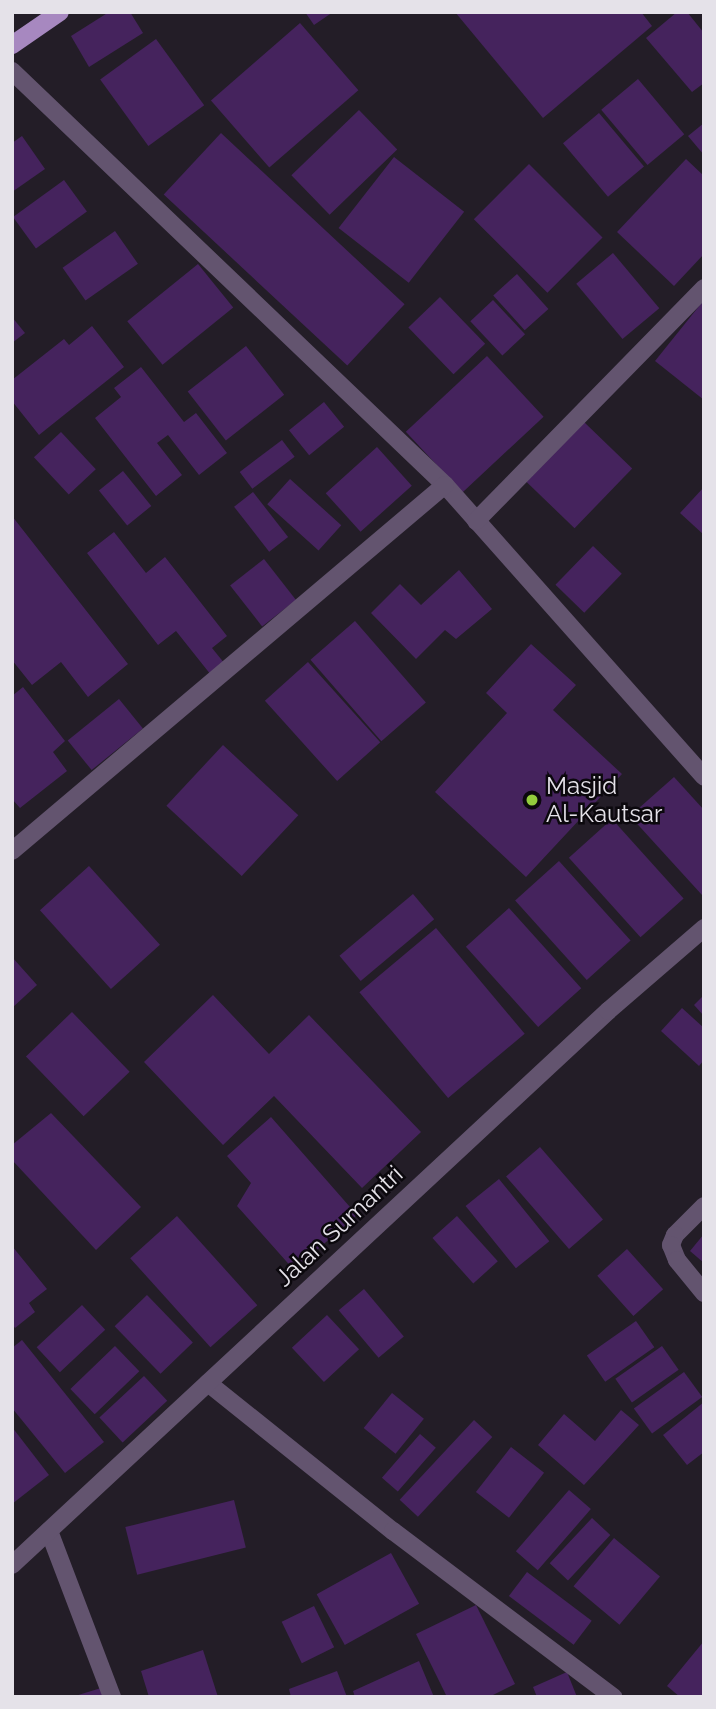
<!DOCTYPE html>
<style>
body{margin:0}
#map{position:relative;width:716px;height:1709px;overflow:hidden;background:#231d27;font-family:Raleway,sans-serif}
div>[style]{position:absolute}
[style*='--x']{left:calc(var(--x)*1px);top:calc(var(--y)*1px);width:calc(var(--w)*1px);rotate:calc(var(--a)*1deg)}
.building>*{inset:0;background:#45235d;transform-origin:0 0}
.service>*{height:18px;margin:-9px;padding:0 9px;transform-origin:9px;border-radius:9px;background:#63546f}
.minor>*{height:18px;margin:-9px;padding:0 9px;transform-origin:9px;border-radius:9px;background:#63546f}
.primary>*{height:18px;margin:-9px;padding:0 9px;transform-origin:9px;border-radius:9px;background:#a788c0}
.dots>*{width:19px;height:19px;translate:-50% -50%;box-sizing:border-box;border:4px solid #0b080d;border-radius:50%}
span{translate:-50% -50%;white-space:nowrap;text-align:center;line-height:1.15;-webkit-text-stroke:5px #0b080d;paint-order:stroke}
.poi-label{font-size:24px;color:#e5e2e9}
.left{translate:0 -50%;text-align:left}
.street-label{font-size:24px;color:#e5e2e9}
.frame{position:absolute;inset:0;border:14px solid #e5e2e9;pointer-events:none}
</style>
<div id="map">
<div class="building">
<div style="clip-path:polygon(109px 12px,130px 12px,143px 33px,89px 67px,71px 36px)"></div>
<div style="clip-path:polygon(305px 12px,333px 12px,314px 25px)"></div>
<div style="clip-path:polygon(455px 12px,641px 12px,652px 26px,543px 118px)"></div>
<div style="clip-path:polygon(677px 12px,687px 12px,704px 33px,704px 83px,692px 92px,646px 38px)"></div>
<div style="left:300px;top:23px;width:89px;height:118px;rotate:49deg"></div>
<div style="left:156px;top:39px;width:82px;height:69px;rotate:54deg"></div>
<div style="left:638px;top:79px;width:72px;height:48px;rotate:50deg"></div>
<div style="left:359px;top:110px;width:55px;height:94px;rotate:46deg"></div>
<div style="left:599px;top:113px;width:70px;height:47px;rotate:50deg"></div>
<div style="clip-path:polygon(704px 123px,704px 155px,688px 136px)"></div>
<div style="left:221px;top:133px;width:251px;height:84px;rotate:43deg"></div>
<div style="clip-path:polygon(22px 136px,45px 169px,12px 192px,12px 143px)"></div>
<div style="left:394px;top:157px;width:89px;height:90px;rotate:38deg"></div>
<div style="clip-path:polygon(686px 159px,704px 176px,704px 254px,674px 286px,617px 232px)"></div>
<div style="left:529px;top:164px;width:104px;height:78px;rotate:45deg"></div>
<div style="left:64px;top:180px;width:39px;height:63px;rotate:54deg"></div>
<div style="left:115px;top:231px;width:40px;height:64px;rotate:55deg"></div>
<div style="left:613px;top:253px;width:72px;height:48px;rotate:50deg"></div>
<div style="left:198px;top:264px;width:56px;height:91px;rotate:51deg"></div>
<div style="left:517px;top:274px;width:47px;height:32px;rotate:48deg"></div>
<div style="left:440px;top:297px;width:65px;height:44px;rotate:46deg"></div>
<div style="left:493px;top:300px;width:47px;height:31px;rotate:47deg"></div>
<div style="clip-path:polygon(704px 300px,704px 400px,655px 361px)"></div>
<div style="clip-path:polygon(12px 317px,25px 333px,12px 343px)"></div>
<div style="clip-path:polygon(92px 326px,124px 367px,39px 435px,12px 401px,12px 380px,64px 339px,69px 345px)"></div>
<div style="left:246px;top:346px;width:62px;height:74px;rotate:52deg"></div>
<div style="left:487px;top:356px;width:83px;height:111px;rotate:47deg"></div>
<div style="clip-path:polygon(141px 367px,184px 422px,196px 413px,227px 453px,199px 475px,168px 435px,157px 443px,182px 475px,156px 496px,95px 418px,121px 397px,114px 388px)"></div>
<div style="left:324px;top:402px;width:32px;height:45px;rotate:51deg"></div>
<div style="left:584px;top:422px;width:67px;height:83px;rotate:44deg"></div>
<div style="left:61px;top:432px;width:51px;height:37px;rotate:47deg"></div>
<div style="left:282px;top:440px;width:21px;height:53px;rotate:53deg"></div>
<div style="left:377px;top:447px;width:52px;height:69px;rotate:48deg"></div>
<div style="left:123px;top:471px;width:45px;height:31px;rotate:51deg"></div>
<div style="left:290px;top:479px;width:69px;height:34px;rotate:42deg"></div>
<div style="clip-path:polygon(704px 487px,704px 535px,680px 513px)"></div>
<div style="left:253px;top:492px;width:57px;height:24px;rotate:52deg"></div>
<div style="clip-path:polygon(12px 516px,128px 664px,88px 697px,61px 662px,32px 685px,12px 660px)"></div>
<div style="clip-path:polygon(114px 532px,146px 573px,165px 557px,227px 636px,212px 648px,225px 664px,211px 675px,176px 631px,158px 645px,87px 553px)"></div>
<div style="left:593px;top:546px;width:40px;height:54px;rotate:44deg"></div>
<div style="left:264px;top:559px;width:52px;height:43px;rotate:52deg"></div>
<div style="clip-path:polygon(459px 570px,492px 609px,456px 639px,445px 630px,416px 659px,371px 613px,400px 584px,421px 605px)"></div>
<div style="left:355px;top:621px;width:108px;height:59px;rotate:49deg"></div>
<div style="clip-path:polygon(531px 644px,576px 685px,553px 710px,622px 774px,526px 877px,435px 792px,507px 713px,486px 693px)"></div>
<div style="left:308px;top:662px;width:108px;height:58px;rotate:48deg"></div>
<div style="clip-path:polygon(23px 687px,65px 741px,53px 752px,67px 771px,20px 808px,12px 799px,12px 696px)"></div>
<div style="left:119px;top:699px;width:38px;height:66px;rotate:51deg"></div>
<div style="left:223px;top:745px;width:103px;height:83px;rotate:43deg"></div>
<div style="clip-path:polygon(674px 777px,704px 810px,702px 895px,630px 816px)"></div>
<div style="left:612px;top:819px;width:107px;height:58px;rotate:48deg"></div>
<div style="left:559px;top:861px;width:107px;height:59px;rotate:48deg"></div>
<div style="left:89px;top:866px;width:106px;height:66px;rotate:48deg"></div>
<div style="left:413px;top:894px;width:33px;height:96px;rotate:50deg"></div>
<div style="left:509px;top:908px;width:108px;height:58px;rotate:48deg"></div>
<div style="left:436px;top:928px;width:138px;height:100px;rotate:50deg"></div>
<div style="clip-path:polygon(12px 957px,37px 985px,12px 1008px)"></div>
<div style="clip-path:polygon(213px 995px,269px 1054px,309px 1015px,421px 1132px,362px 1188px,274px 1096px,223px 1145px,144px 1062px)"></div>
<div style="clip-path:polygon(704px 995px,704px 1016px,694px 1005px)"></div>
<div style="clip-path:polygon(682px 1008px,704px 1028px,704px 1060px,699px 1066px,661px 1031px)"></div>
<div style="left:72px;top:1012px;width:83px;height:64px;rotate:46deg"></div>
<div style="clip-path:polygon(51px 1113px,141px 1207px,96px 1250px,12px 1160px,12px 1145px)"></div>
<div style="clip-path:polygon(271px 1117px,357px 1215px,294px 1270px,237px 1206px,251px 1183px,227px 1156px)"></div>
<div style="left:540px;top:1147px;width:96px;height:45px;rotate:49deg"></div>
<div style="left:499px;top:1179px;width:80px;height:43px;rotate:51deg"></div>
<div style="left:177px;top:1216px;width:120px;height:63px;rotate:48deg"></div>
<div style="left:457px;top:1216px;width:61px;height:33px;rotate:48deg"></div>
<div style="clip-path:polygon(704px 1234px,704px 1263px,690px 1251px)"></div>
<div style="clip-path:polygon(12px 1246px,47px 1289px,29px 1303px,35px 1312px,15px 1328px,12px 1324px)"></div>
<div style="left:627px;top:1249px;width:54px;height:40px;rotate:48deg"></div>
<div style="left:364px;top:1289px;width:62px;height:33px;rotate:50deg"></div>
<div style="left:147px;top:1295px;width:66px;height:45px;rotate:46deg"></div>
<div style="left:82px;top:1305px;width:34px;height:62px;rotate:47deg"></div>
<div style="left:327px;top:1315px;width:47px;height:48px;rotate:47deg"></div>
<div style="left:636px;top:1321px;width:32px;height:60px;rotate:55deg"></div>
<div style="clip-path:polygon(22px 1340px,104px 1442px,65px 1473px,12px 1408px,12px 1348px)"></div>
<div style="left:115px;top:1346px;width:35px;height:62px;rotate:46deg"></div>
<div style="left:662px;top:1346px;width:29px;height:57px;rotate:55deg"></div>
<div style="left:684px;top:1372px;width:31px;height:62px;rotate:54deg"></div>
<div style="left:144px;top:1376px;width:34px;height:61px;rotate:47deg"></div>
<div style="left:392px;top:1393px;width:41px;height:45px;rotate:39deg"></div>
<div style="clip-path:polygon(704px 1402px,704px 1452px,687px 1465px,663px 1435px)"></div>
<div style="clip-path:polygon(621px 1410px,639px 1425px,584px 1485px,538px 1445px,564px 1414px,595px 1441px)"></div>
<div style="left:474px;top:1420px;width:25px;height:109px;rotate:43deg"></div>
<div style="clip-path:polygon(12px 1427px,49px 1475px,12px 1504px)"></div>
<div style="left:420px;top:1434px;width:21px;height:58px;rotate:41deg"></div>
<div style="left:511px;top:1447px;width:42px;height:57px;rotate:38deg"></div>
<div style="left:569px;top:1490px;width:29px;height:81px;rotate:41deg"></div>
<div style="left:234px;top:1500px;width:49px;height:112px;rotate:76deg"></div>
<div style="left:592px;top:1518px;width:25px;height:62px;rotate:43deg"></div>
<div style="left:614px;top:1538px;width:60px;height:63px;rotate:40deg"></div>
<div style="left:391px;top:1553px;width:58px;height:85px;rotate:61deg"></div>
<div style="left:527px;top:1572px;width:81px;height:30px;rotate:37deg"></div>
<div style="clip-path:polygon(476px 1605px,515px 1684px,489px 1697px,447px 1697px,416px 1634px)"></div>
<div style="left:314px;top:1606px;width:46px;height:36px;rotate:64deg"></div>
<div style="clip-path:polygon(704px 1641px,704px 1697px,680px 1697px,667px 1686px)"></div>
<div style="clip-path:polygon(203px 1650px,218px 1697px,149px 1697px,141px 1671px)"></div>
<div style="clip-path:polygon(419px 1661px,434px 1697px,355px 1697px,353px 1691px)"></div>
<div style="clip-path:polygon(337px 1671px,347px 1697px,291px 1697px,289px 1689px)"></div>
<div style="clip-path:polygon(567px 1672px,577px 1697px,537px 1697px,533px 1687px)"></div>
<div style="clip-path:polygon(101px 1688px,104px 1697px,75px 1697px,75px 1696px)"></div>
</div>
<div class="service">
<div style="--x:49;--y:1531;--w:178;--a:69.2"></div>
</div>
<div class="minor">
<div style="--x:12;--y:71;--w:599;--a:43.71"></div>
<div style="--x:445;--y:485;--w:390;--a:48.4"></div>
<div style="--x:476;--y:521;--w:326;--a:-45.6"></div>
<div style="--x:12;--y:851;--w:567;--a:-40.21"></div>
<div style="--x:704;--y:1206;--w:41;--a:135"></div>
<div style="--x:675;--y:1235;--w:11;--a:112"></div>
<div style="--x:671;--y:1245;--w:16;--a:68"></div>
<div style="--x:677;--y:1260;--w:43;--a:50.7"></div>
<div style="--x:208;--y:1383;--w:237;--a:38.7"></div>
<div style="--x:393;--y:1531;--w:276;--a:37"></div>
<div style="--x:12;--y:1565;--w:814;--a:-42.91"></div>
<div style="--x:608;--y:1011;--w:127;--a:-40.8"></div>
</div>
<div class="primary">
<div style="--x:12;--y:45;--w:58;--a:-34.5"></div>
</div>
<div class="dots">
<div style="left:532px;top:800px;background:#93cc3d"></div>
</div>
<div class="poi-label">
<span class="left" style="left:546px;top:800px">Masjid<br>Al-Kautsar</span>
</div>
<div class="street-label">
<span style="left:339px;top:1226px;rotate:-43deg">Jalan Sumantri</span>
</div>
<div class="frame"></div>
</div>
